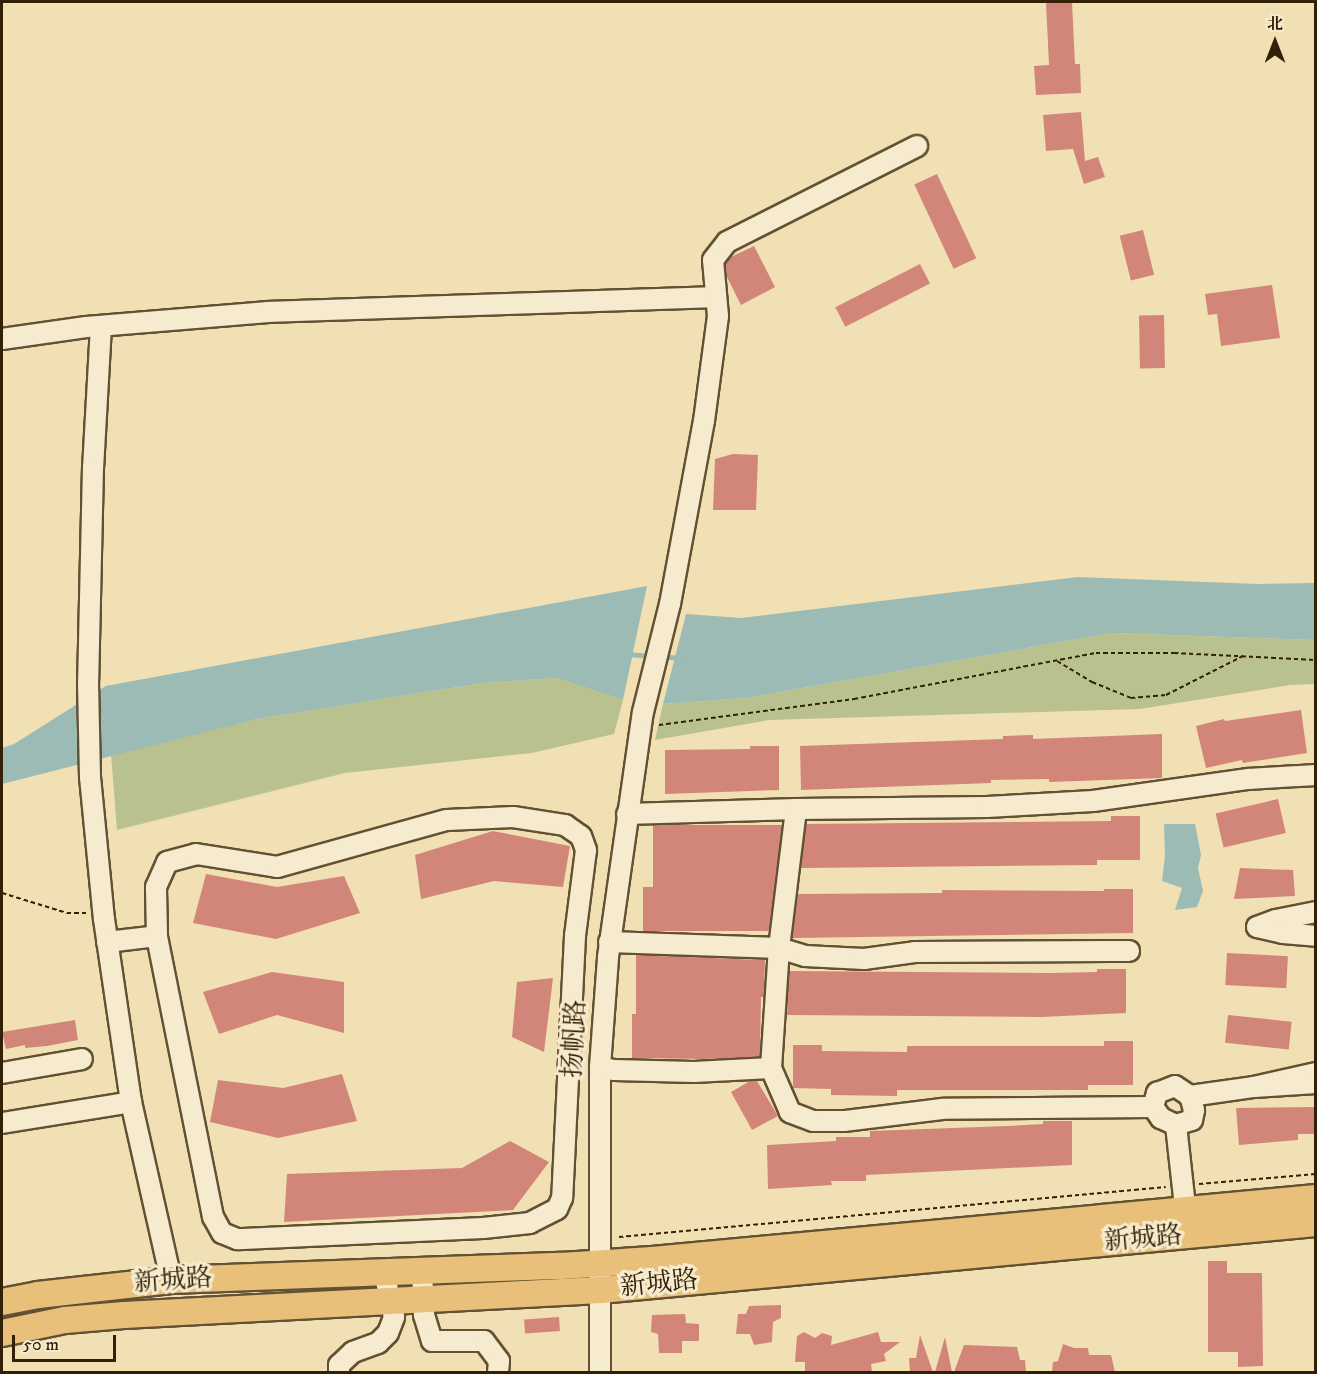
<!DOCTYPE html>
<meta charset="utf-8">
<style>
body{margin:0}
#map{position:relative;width:1317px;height:1374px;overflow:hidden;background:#f1e0b4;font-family:"IM FELL DW Pica","Noto Serif SC",serif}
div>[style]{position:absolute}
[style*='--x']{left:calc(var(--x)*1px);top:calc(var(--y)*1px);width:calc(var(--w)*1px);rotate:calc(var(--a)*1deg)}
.green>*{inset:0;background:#b9c28e}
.water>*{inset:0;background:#9cbbb4}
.stream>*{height:4.5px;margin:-2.25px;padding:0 2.25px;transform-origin:2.25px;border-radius:2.25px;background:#9cbbb4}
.building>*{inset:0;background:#d2867a;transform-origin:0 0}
.path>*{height:2px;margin-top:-1px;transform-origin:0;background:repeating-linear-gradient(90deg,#322106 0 4.5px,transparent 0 7.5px)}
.roads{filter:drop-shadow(2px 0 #625132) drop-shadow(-2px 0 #625132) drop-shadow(0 2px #625132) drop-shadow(0 -2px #625132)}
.minor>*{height:20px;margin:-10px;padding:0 10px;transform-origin:10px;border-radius:10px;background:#f6ebce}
.major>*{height:26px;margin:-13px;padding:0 13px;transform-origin:13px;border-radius:13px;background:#e8c07a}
span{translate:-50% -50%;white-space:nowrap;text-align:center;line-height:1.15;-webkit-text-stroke:6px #f6ebce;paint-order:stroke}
.street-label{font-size:26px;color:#322106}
.frame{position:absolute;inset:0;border:3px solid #322106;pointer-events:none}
.north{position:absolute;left:1245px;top:12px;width:60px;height:60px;-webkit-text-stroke:4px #f6ebce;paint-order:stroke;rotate:0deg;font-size:16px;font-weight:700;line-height:24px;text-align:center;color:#322106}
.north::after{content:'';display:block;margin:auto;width:21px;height:27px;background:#322106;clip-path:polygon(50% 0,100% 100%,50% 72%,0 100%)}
.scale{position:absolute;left:12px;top:1335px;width:104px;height:27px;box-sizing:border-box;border:3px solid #322106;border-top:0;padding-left:8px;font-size:18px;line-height:21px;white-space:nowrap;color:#322106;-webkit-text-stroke:4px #f6ebce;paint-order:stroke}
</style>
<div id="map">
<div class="green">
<div style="clip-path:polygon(1112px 633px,1315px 640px,1315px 684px,1290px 685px,1140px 709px,769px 720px,655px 740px,663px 704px,746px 698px)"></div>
<div style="clip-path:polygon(556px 678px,623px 700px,614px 734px,532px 753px,345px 773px,117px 830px,111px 754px,257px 719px,483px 683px)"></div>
</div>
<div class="water">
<div style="clip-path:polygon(1078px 577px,1257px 584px,1315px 583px,1315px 640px,1112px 633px,746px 698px,663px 704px,686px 614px,741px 618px)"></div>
<div style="clip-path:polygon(647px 586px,623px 700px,556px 678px,483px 683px,257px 719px,2px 784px,2px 748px,14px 744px,106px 686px)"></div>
<div style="clip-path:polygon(1164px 824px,1195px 824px,1201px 855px,1198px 868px,1203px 891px,1197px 907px,1175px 910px,1182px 888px,1162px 881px,1165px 856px)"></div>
</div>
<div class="stream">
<div style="--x:628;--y:654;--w:24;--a:5"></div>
<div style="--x:661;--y:656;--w:18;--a:6"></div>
</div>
<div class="building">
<div style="clip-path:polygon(1046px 2px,1072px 2px,1075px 64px,1080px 64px,1081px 93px,1036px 95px,1034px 66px,1049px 65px)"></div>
<div style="clip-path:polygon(1081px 112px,1085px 161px,1098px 157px,1105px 177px,1084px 184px,1073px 149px,1046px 151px,1043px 115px)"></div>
<div style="left:937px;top:174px;width:93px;height:25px;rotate:65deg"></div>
<div style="left:1143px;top:230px;width:46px;height:24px;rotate:76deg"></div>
<div style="clip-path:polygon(754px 246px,775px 287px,741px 305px,727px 277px,725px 264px,731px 257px)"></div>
<div style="left:920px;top:264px;width:22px;height:95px;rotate:63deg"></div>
<div style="clip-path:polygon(1272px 285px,1280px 338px,1221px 346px,1217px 314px,1208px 315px,1205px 294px)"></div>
<div style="left:1164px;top:315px;width:53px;height:25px;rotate:89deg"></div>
<div style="clip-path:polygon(733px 454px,758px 455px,756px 510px,713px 510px,715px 459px)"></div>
<div style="clip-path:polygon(1301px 710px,1307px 753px,1243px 763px,1242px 760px,1206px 768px,1196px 726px,1224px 719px,1225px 721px)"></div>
<div style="clip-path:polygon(1162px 734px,1162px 778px,1049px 782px,1049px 779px,991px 780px,991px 783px,801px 790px,800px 746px,1003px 739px,1003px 736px,1033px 735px,1033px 739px)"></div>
<div style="clip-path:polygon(750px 746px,779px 746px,779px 790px,665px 794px,665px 750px,750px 749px)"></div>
<div style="left:1278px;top:799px;width:35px;height:64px;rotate:77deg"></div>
<div style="clip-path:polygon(1111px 816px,1140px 816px,1140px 860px,1097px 860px,1097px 865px,801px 868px,806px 824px,1111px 821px)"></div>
<div style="clip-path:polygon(653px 825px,782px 825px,769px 931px,643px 931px,643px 887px,653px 887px)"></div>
<div style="clip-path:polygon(493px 831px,570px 846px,563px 887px,494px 881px,421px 899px,415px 855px)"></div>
<div style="clip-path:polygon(1240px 868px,1293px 870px,1295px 896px,1234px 899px)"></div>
<div style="clip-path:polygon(206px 874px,277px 887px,344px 876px,360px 913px,276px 939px,193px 923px)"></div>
<div style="clip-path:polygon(1104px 889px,1133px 889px,1133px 933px,792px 938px,798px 894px,942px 893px,942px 890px,1104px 891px)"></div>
<div style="left:1227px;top:953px;width:61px;height:32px;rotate:3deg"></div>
<div style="clip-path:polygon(636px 955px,765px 960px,764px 997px,761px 997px,760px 1057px,704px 1059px,632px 1058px,632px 1014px,636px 1014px)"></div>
<div style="clip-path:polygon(1097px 969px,1126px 969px,1126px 1013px,1042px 1017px,787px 1015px,789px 971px,1052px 973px,1097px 972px)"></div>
<div style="clip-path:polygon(272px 972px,344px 982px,344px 1033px,277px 1015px,219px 1034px,203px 992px)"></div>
<div style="clip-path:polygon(553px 978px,544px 1052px,512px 1037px,517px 982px)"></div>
<div style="left:1228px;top:1015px;width:64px;height:28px;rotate:6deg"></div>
<div style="clip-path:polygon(75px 1020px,78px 1040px,47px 1046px,25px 1048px,25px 1045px,6px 1049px,2px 1032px)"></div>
<div style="clip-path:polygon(1104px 1041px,1133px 1041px,1133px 1085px,1088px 1085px,1088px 1090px,897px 1090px,897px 1096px,831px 1095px,831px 1089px,793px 1088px,793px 1045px,822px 1045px,822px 1051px,907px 1052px,907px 1046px,1104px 1046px)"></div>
<div style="clip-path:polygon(342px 1074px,357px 1121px,278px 1138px,210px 1122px,218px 1080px,283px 1088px)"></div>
<div style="clip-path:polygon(750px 1081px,757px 1081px,778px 1116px,752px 1130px,731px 1092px)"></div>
<div style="clip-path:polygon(1316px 1107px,1316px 1134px,1298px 1134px,1298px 1140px,1239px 1145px,1236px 1108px)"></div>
<div style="clip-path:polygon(1043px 1121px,1072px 1121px,1072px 1165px,866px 1175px,866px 1181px,831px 1181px,832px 1185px,768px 1189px,767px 1145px,836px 1141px,836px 1137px,870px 1137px,870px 1131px,1007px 1126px,1043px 1124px)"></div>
<div style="clip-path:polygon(510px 1141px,549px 1162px,513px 1210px,284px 1222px,287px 1174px,462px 1168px)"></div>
<div style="clip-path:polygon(1208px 1261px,1227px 1261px,1227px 1273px,1262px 1273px,1263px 1366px,1238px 1367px,1238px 1352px,1208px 1352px)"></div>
<div style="clip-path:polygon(781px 1305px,781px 1318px,773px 1322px,772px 1342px,754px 1345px,750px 1334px,736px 1334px,738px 1314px,746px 1314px,749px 1306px)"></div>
<div style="clip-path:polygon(685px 1314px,686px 1323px,699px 1324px,699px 1341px,682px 1341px,682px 1353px,659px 1353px,658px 1334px,651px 1332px,652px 1315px)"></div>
<div style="left:559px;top:1317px;width:14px;height:35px;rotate:86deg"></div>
<div style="clip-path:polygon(804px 1332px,815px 1338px,822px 1333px,832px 1336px,831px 1345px,878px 1332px,881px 1342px,900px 1342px,884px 1354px,886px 1361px,871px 1364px,872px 1372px,805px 1372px,805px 1362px,795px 1362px,797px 1336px)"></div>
<div style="clip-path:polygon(920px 1335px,933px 1372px,910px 1372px,909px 1358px,916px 1358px)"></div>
<div style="clip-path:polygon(945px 1337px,952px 1372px,935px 1372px)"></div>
<div style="clip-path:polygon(1063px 1344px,1074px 1348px,1088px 1348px,1089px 1355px,1111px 1355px,1115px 1372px,1052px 1372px,1053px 1362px,1058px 1361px)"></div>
<div style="clip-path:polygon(964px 1345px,1017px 1347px,1020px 1360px,1025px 1360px,1026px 1372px,954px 1372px)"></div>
</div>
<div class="path">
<div style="--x:1057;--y:661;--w:41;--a:31"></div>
<div style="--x:1092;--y:682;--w:42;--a:22.3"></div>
<div style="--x:1131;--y:698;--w:35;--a:-5"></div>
<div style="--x:1166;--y:695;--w:86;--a:-26.9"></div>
<div style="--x:659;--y:725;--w:197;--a:-7.6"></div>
<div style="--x:854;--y:699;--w:246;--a:-10.8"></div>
<div style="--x:1096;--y:653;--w:78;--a:0"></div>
<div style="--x:1174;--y:653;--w:142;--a:2.8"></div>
<div style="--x:2;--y:893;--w:68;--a:17.1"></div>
<div style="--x:67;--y:913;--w:21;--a:0"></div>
<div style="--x:1199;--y:1184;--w:117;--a:-4.9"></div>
<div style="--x:619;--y:1237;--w:549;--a:-5.22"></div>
</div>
<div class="roads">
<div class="minor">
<div style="--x:101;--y:326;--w:141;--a:93.2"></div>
<div style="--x:93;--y:467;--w:215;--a:91.3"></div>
<div style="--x:88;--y:682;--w:95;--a:88.8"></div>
<div style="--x:90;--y:777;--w:143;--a:84.4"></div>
<div style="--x:104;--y:919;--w:185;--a:81.6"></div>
<div style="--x:131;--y:1102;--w:182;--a:77.3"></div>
<div style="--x:2;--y:339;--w:85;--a:-8.1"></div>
<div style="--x:86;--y:327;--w:183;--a:-4.7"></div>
<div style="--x:268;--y:312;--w:448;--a:-1.9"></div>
<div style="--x:627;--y:814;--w:169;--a:-1.7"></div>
<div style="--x:1316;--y:912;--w:41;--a:168.7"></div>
<div style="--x:1276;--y:920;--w:20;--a:160"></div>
<div style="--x:1257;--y:927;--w:27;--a:13"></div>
<div style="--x:1283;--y:933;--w:33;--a:5"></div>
<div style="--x:107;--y:942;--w:50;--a:-6.8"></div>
<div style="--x:157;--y:936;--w:49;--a:-91.2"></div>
<div style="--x:156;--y:887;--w:27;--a:-66"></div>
<div style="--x:167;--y:862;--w:30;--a:-15"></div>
<div style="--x:196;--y:854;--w:82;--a:9.1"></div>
<div style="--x:277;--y:867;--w:176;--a:-15.5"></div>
<div style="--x:447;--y:820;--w:66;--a:-2.6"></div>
<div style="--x:513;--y:817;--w:53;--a:8.7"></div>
<div style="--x:565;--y:825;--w:19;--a:35"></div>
<div style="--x:581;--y:836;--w:15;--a:70"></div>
<div style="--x:586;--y:850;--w:87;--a:97.3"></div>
<div style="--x:575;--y:936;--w:262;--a:92.8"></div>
<div style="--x:562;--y:1198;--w:12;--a:114"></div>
<div style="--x:557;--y:1209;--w:30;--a:153"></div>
<div style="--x:530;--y:1223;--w:47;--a:173.9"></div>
<div style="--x:483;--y:1228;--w:246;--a:177.4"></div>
<div style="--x:237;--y:1239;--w:16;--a:-158"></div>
<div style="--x:222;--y:1233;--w:18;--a:-119"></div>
<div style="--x:213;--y:1217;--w:287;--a:-101.3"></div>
<div style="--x:609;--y:942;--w:170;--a:2"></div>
<div style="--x:779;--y:948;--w:27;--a:17"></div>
<div style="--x:805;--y:956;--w:59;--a:2.9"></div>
<div style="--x:864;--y:959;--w:51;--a:-7.8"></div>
<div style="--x:915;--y:952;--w:214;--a:-0.3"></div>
<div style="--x:600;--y:1067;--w:14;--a:12"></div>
<div style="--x:614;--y:1070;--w:80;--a:1.4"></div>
<div style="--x:694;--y:1072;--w:77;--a:-3"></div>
<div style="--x:2;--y:1073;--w:81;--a:-9.9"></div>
<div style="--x:1316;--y:1073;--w:64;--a:167.3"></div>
<div style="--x:1254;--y:1087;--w:62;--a:-3.7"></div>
<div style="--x:1190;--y:1096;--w:15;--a:74"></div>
<div style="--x:1194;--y:1110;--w:10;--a:101"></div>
<div style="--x:1192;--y:1120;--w:17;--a:163"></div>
<div style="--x:1176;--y:1125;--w:17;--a:-155"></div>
<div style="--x:1161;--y:1118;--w:14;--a:-126"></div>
<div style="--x:1153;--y:1107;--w:15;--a:-74"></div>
<div style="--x:1157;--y:1093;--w:19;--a:-21"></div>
<div style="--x:1175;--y:1086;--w:18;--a:34"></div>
<div style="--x:1190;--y:1096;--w:65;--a:-8"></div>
<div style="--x:1153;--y:1107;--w:211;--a:179.5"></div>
<div style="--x:942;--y:1109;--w:99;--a:173"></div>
<div style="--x:844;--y:1121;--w:31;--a:180"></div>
<div style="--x:813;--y:1121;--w:25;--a:-159"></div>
<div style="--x:790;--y:1112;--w:48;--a:-113.4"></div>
<div style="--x:771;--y:1068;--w:120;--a:-86.2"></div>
<div style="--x:779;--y:948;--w:140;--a:-83"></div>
<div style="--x:796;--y:809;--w:191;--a:-0.6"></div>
<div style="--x:987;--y:807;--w:106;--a:-3.2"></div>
<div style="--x:1093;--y:801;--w:157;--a:-8.1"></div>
<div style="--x:1248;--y:779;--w:68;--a:-3.4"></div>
<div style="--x:2;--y:1123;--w:131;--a:-9.2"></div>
<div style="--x:1176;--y:1125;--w:100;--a:83.7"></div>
<div style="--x:422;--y:1271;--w:44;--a:87.4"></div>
<div style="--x:424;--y:1315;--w:27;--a:73"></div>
<div style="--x:432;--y:1341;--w:52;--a:0"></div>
<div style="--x:484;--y:1341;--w:25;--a:53"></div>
<div style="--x:499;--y:1361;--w:11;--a:95"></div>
<div style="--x:339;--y:1372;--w:7;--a:-90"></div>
<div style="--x:339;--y:1365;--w:19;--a:-43"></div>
<div style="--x:353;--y:1352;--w:27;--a:-20"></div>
<div style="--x:378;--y:1343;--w:14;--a:-45"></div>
<div style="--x:388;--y:1333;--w:17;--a:-69"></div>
<div style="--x:394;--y:1317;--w:46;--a:-102.5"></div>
<div style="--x:600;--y:1372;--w:305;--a:-90"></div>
<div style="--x:600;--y:1067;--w:110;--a:-85.8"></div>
<div style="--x:608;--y:957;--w:247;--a:-81.9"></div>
<div style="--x:643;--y:712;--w:111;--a:-76"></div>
<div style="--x:670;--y:604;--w:186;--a:-79.5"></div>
<div style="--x:704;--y:421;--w:106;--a:-82.4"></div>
<div style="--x:718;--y:316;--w:56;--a:-95.1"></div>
<div style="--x:713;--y:260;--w:23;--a:-52"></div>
<div style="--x:727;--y:242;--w:213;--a:-26.8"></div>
</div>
<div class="major">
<div style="--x:2;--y:1302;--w:37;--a:-11"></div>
<div style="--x:38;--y:1295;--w:134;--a:-6.4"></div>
<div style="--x:171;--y:1280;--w:390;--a:-2.1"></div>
<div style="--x:561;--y:1266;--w:91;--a:-3.8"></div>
<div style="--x:652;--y:1260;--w:667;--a:-5.33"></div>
<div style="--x:2;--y:1333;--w:64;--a:-11.7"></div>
<div style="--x:65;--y:1320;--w:59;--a:-4.8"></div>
<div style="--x:124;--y:1315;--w:477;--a:-3"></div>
<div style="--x:600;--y:1290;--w:719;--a:-5.35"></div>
</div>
</div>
<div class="street-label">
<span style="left:575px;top:1039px;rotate:-87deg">扬帆路</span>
<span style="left:1143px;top:1239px;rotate:-5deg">新城路</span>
<span style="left:173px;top:1281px;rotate:-4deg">新城路</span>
<span style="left:659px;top:1284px;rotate:-6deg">新城路</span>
</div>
<div class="frame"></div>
<div class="north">北</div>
<div class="scale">50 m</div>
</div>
